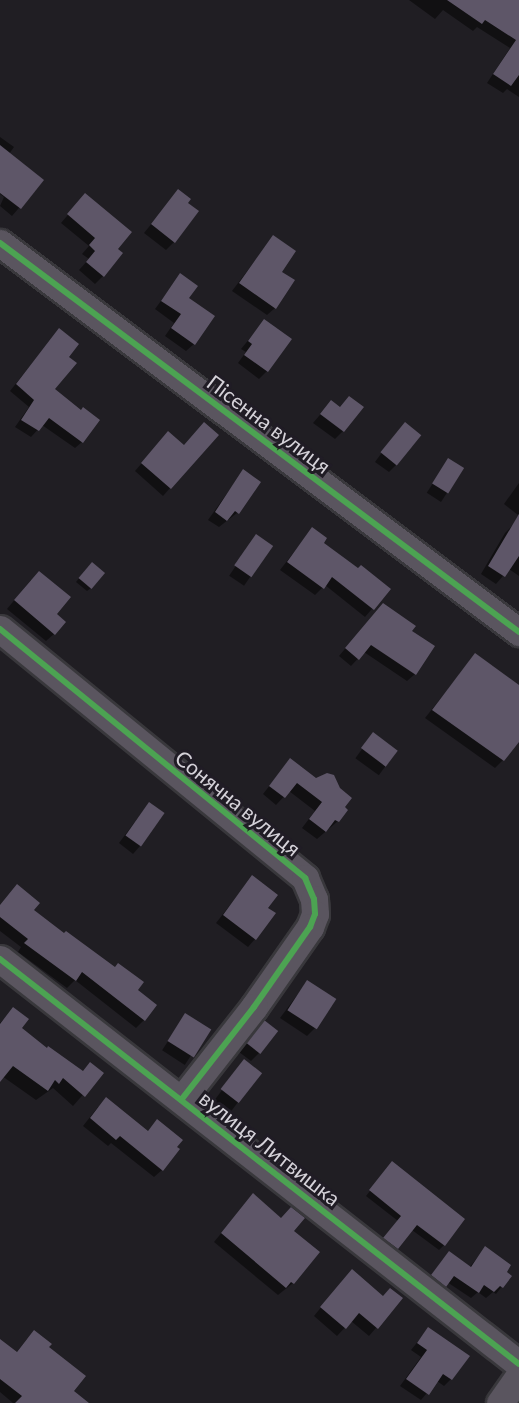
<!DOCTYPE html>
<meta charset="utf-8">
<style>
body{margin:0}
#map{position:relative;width:519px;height:1403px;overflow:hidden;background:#201e23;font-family:Lato,sans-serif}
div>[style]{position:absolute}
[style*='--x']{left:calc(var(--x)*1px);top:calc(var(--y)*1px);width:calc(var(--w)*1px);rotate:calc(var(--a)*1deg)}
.shadow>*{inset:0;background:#0007;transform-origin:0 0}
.building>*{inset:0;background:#5e5668;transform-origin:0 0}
.roads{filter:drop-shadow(2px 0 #39383c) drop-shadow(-2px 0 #39383c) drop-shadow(0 2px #39383c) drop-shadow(0 -2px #39383c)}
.minor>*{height:27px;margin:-13.5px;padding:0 13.5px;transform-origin:13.5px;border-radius:13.5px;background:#5a555f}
.cycleway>*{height:6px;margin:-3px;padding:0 3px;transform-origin:3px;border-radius:3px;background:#4ca352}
span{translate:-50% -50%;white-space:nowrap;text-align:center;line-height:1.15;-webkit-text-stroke:6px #201c25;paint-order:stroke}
.street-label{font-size:21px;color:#d5d2d9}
</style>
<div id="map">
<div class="shadow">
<div style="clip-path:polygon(409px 0,510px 0,519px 6px,519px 97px,507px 89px,503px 93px,487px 83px,510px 48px,477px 27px,473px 31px,443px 10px,435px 19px)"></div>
<div style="clip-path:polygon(0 137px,14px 147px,9px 154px,42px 181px,12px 216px,0 206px,4px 197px,0 194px)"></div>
<div style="clip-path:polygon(178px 191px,174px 242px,166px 250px,144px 233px)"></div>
<div style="clip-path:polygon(78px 203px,116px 249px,103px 276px,95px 284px,79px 270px,89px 259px,82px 254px,89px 246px,61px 223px)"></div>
<div style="clip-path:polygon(273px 237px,280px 272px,275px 308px,267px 315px,232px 291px)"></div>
<div style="clip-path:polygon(180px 275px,187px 299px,194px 344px,186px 351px,165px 336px,174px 323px,155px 309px)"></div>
<div style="clip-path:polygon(264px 321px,267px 371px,259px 379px,238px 363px,246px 352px,241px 349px)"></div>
<div style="clip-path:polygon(53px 337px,67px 357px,53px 390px,82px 442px,75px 448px,42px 425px,31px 437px,15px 427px,29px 407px,10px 391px)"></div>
<div style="clip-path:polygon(331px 402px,339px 408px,343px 431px,335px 439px,313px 423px)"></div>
<div style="clip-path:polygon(397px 432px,396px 465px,389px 472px,375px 462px)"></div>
<div style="clip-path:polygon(161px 441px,170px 488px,163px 496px,135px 471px)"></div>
<div style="left:448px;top:460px;width:17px;height:39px;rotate:33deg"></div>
<div style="clip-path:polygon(243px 471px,237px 513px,219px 527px,208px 520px)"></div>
<div style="clip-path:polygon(519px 483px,519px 514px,518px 515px,504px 504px)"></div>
<div style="clip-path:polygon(513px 525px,519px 529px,519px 576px,509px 569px,496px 584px,481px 574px,505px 533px)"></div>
<div style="clip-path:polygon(312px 529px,322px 544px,389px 589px,365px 617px,325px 585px,315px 595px,280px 570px)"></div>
<div style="left:256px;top:536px;width:18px;height:48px;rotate:34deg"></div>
<div style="clip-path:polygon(88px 567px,91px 588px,87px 591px,76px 582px)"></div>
<div style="clip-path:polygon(31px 580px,54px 634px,46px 641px,7px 609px)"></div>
<div style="clip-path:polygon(376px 612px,410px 631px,415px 674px,407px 681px,364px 652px,351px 666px,339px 656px)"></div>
<div style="clip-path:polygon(475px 655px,519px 691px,519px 732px,503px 760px,495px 768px,425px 718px)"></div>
<div style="left:373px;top:734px;width:29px;height:30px;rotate:36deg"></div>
<div style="clip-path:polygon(290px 760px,316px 780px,343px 807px,338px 821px,317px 839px,302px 828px,315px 811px,289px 791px,276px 805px,263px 794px)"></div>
<div style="clip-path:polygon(149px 803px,140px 846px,133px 854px,119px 843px)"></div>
<div style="clip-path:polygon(252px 877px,266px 908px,255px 939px,248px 947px,216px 923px)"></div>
<div style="clip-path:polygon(0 906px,32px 911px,136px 990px,144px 1020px,136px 1028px,75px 980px,67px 988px,18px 952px,21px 947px,0 931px)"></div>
<div style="clip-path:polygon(307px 982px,315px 1028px,307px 1036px,280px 1018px)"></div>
<div style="clip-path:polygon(14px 1009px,20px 1028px,46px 1050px,82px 1072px,102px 1073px,73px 1106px,53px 1088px,36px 1100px,2px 1076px,0 1078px,0 1023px)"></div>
<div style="left:185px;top:1015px;width:27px;height:42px;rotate:33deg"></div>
<div style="clip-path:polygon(264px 1022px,259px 1053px,251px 1061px,239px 1052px)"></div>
<div style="left:244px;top:1061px;width:20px;height:52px;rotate:37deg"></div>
<div style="clip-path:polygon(98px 1107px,147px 1132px,157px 1121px,162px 1170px,154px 1177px,111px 1143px,108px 1146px,83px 1126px)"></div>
<div style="clip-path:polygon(388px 1168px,444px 1245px,439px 1250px,412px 1230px,392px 1253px,379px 1244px,398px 1221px,366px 1196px)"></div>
<div style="clip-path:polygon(246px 1203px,292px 1232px,293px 1283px,278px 1295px,214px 1242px)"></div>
<div style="clip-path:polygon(485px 1248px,510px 1276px,496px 1294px,493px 1292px,486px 1298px,478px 1292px,471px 1298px,447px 1282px,438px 1292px,426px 1282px,443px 1259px,469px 1268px)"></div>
<div style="clip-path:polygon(344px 1279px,383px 1297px,401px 1299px,369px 1336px,351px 1321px,337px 1336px,314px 1316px)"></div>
<div style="clip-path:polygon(428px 1329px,451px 1379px,444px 1386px,437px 1381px,421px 1400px,400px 1386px,421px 1357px,411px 1350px)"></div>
<div style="clip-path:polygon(27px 1339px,47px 1347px,80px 1403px,13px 1403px,0 1392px,0 1350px,16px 1353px)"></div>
</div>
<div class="building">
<div style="clip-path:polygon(447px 0,519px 0,519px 75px,511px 86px,493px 74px,516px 40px,485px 20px,482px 24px)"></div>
<div style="clip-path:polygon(0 145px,44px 180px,21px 209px,0 193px)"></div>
<div style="clip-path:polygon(178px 189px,191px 199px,188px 203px,199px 211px,175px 243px,151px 224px)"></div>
<div style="clip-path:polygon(85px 193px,132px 232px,118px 249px,123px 253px,104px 277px,86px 262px,95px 251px,89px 245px,95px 238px,67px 214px)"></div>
<div style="clip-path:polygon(273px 235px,296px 251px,282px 272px,295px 280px,276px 309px,239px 283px)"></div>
<div style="clip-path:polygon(180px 273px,198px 286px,189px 298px,215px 316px,195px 345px,171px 328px,181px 314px,161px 301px)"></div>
<div style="clip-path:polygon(264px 319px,292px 339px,268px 372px,244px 355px,252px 344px,248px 341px)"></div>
<div style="clip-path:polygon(59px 328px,79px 344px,69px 357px,77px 363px,55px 389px,81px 410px,83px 407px,100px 420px,83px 443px,49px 418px,39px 431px,21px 420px,34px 400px,16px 384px)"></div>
<div style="clip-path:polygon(349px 396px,364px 407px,344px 432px,320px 414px,331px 400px,340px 407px)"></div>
<div style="clip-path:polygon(204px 422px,219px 435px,171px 489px,141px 463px,168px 431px,184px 445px)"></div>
<div style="left:405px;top:422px;width:21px;height:39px;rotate:39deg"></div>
<div style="left:448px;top:458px;width:19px;height:30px;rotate:32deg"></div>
<div style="clip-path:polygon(243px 469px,261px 482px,239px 514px,235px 511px,227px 521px,215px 512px)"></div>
<div style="clip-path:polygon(519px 514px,519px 556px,505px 577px,488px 566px)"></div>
<div style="clip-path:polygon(312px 527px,327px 538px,324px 543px,358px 568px,361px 565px,391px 589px,374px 610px,332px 577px,324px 589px,287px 562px)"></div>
<div style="left:256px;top:534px;width:21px;height:38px;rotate:35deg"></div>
<div style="left:92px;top:562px;width:17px;height:21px;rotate:40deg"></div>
<div style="clip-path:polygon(39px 571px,71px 597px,57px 614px,66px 622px,55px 635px,14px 600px)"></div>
<div style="clip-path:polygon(383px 603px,416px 626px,412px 631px,435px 646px,416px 675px,371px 645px,359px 660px,345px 648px)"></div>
<div style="clip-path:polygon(475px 653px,519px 685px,519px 742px,504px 761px,432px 710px)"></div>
<div style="left:373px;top:732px;width:31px;height:20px;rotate:37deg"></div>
<div style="clip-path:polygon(290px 758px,316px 778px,327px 773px,334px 775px,340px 788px,352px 798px,345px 807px,348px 810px,339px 822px,335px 820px,326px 832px,309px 819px,322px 802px,297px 783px,285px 798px,269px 786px)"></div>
<div style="left:149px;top:802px;width:19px;height:41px;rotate:35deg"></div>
<div style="clip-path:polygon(252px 875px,278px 895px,268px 908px,276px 913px,256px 940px,223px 915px)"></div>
<div style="clip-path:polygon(17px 884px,40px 903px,34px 910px,64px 933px,66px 931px,115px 967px,118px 963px,144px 982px,138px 990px,157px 1005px,145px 1021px,82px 972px,76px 981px,24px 943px,28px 939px,0 917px,0 905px)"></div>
<div style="left:307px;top:980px;width:35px;height:36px;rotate:33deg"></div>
<div style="clip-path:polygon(13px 1007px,29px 1019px,22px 1028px,47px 1048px,48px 1046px,83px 1071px,90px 1062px,104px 1073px,85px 1097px,63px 1078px,59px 1084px,55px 1080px,48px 1091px,13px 1066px,0 1082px,0 1024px)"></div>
<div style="left:185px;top:1013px;width:31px;height:33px;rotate:32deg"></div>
<div style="left:264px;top:1020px;width:18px;height:29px;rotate:38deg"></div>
<div style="left:244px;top:1059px;width:23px;height:38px;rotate:38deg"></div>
<div style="clip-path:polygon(106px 1097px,148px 1131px,157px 1119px,183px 1140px,177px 1147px,180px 1149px,163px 1171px,120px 1136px,116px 1140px,90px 1118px)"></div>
<div style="clip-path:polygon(392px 1161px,465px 1219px,445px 1246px,417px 1225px,398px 1249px,383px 1238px,401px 1216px,369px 1190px)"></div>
<div style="clip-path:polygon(253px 1193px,281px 1218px,291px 1207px,305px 1218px,294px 1231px,320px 1252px,294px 1284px,291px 1282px,286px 1288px,221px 1233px)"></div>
<div style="clip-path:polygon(485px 1246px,511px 1265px,507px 1272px,512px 1276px,503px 1288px,500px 1286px,494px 1292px,484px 1285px,479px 1293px,454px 1276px,446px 1287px,431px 1275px,449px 1251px,471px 1267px)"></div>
<div style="clip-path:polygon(352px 1269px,383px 1296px,390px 1288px,403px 1298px,378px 1329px,359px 1313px,346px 1329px,320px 1307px)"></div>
<div style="clip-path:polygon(428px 1327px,470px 1356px,452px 1380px,443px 1374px,429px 1395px,406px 1379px,427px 1350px,417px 1343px)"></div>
<div style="clip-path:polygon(34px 1330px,52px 1344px,49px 1347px,86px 1376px,74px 1391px,89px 1403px,15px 1403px,22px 1396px,0 1379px,0 1339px,17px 1352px)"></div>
</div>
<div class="roads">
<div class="minor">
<div style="--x:0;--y:243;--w:649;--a:36.85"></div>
<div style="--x:0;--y:629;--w:394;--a:39.2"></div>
<div style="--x:305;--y:878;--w:23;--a:67"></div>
<div style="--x:314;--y:899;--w:15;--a:86"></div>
<div style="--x:315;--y:914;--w:14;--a:111"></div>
<div style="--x:310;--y:927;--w:98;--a:125"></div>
<div style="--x:254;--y:1007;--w:118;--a:128.1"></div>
<div style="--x:0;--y:959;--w:658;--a:37.97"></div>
<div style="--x:500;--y:1403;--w:33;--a:-55"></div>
</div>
</div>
<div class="cycleway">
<div style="--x:0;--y:243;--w:649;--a:36.85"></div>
<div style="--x:0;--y:629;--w:394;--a:39.2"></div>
<div style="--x:305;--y:878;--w:23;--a:67"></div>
<div style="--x:314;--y:899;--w:15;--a:86"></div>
<div style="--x:315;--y:914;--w:14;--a:111"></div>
<div style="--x:310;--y:927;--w:98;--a:125"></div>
<div style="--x:254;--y:1007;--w:118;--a:128.1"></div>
<div style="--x:0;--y:959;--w:658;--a:37.97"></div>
</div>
<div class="street-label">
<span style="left:269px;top:424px;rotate:37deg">Пісенна вулиця</span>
<span style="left:238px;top:803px;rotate:39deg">Сонячна вулиця</span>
<span style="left:270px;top:1148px;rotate:38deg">вулиця Литвишка</span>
</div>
</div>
